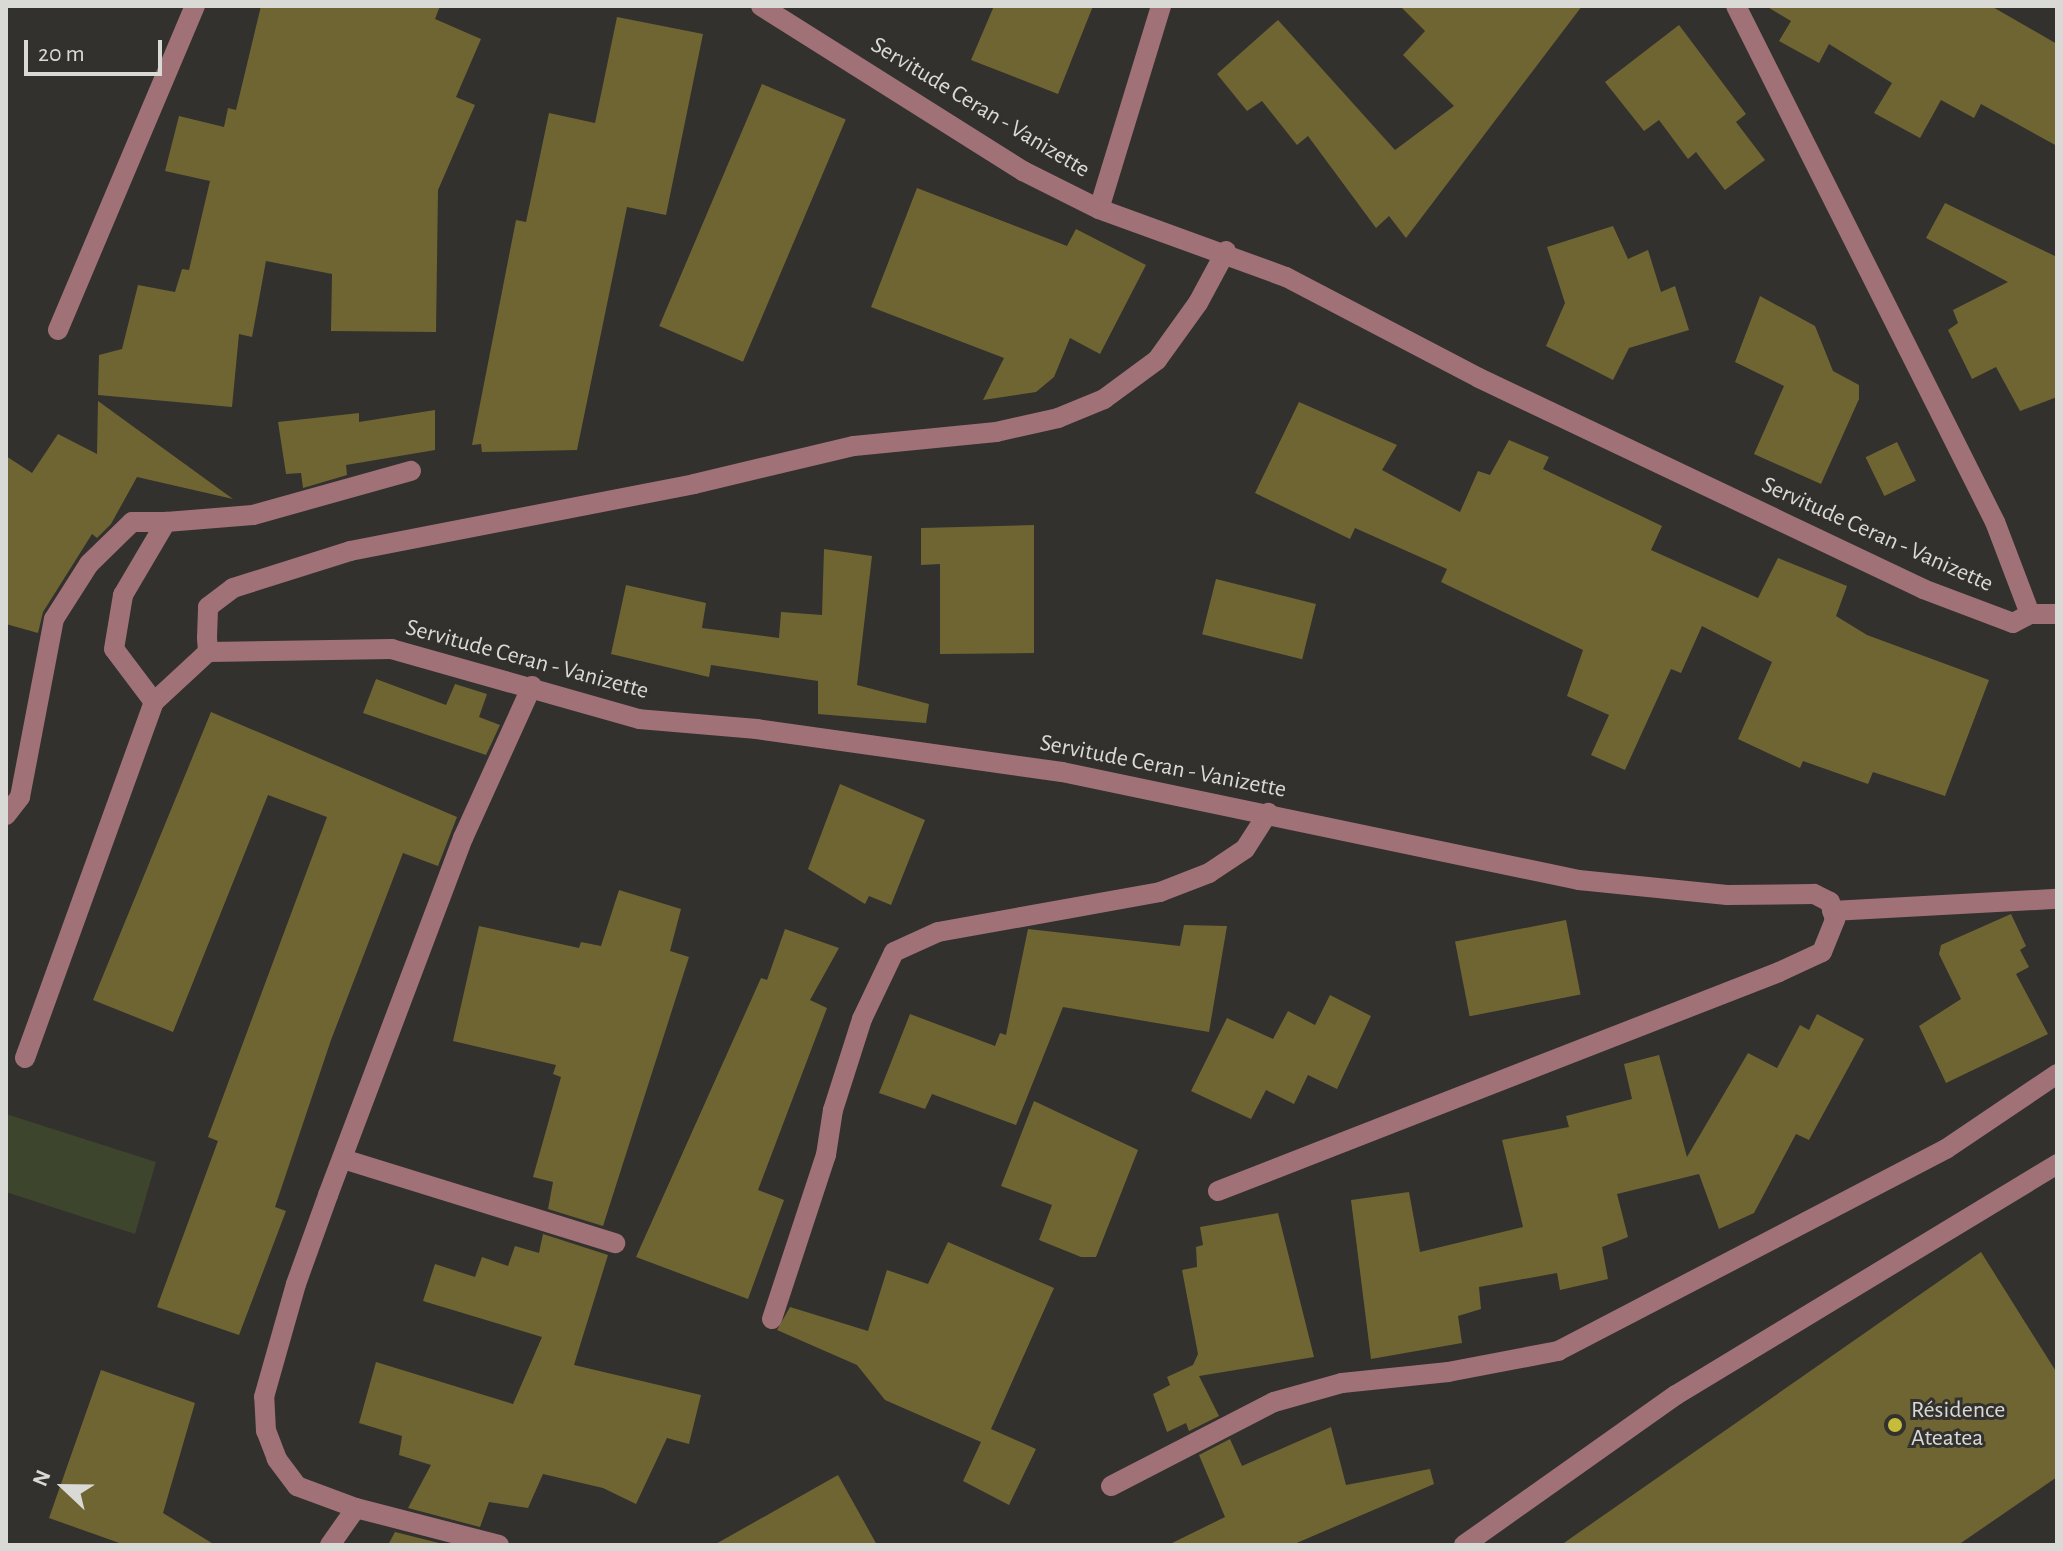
<!DOCTYPE html>
<meta charset="utf-8">
<style>
body{margin:0}
#map{position:relative;width:2063px;height:1551px;overflow:hidden;background:#32312d;font-family:"Alegreya Sans",sans-serif}
div>[style]{position:absolute}
[style*='--x']{left:calc(var(--x)*1px);top:calc(var(--y)*1px);width:calc(var(--w)*1px);rotate:calc(var(--a)*1deg)}
.green>*{inset:0;background:#3d462d}
.building>*{inset:0;background:#6f6533;transform-origin:0 0}
.minor>*{height:20px;margin:-10px;padding:0 10px;transform-origin:10px;border-radius:10px;background:#a07277}
.dots>*{width:22px;height:22px;translate:-50% -50%;box-sizing:border-box;border:4px solid #32312d;border-radius:50%}
span{translate:-50% -50%;white-space:nowrap;text-align:center;line-height:1.15;-webkit-text-stroke:6px #32312d;paint-order:stroke}
.street-label{font-size:24px;color:#d9d9d6}
.poi-label{font-size:24px;color:#d9d9d6}
.left{translate:0 -50%;text-align:left}
.frame{position:absolute;inset:0;border:8px solid #d9d9d6;pointer-events:none}
.north{position:absolute;left:24px;top:1447px;width:80px;height:80px;-webkit-text-stroke:6px #32312d;paint-order:stroke;rotate:292deg;font-size:22px;font-weight:700;line-height:32px;text-align:center;color:#d9d9d6}
.north::after{content:'';display:block;margin:auto;width:28px;height:36px;background:#d9d9d6;clip-path:polygon(50% 0,100% 100%,50% 72%,0 100%)}
.scale{position:absolute;left:24px;top:40px;width:138px;height:36px;box-sizing:border-box;border:4px solid #d9d9d6;border-top:0;padding-left:10px;font-size:24px;line-height:28px;white-space:nowrap;color:#d9d9d6;-webkit-text-stroke:6px #32312d;paint-order:stroke}
</style>
<div id="map">
<div class="green">
<div style="clip-path:polygon(6px 1114px,156px 1162px,135px 1234px,6px 1192px)"></div>
</div>
<div class="building">
<div style="clip-path:polygon(261px 6px,440px 6px,435px 19px,481px 39px,456px 97px,475px 105px,438px 190px,436px 332px,331px 331px,332px 274px,266px 261px,252px 337px,239px 334px,232px 407px,98px 395px,99px 355px,122px 349px,138px 285px,175px 292px,182px 269px,189px 270px,210px 181px,165px 171px,179px 116px,224px 127px,228px 108px,236px 110px)"></div>
<div style="clip-path:polygon(994px 6px,1093px 6px,1058px 94px,971px 60px)"></div>
<div style="clip-path:polygon(1400px 6px,1582px 6px,1406px 238px,1389px 216px,1376px 228px,1308px 136px,1297px 145px,1262px 101px,1247px 111px,1217px 74px,1278px 20px,1395px 150px,1454px 106px,1403px 55px,1425px 31px)"></div>
<div style="clip-path:polygon(1766px 6px,1991px 6px,2057px 44px,2057px 146px,1981px 104px,1974px 118px,1941px 100px,1920px 138px,1874px 113px,1892px 83px,1829px 44px,1819px 63px,1779px 41px,1791px 21px)"></div>
<div style="clip-path:polygon(617px 17px,703px 34px,666px 215px,627px 207px,577px 450px,482px 452px,481px 444px,472px 445px,516px 220px,526px 222px,549px 113px,595px 123px)"></div>
<div style="clip-path:polygon(1679px 25px,1746px 114px,1736px 122px,1765px 160px,1725px 190px,1696px 152px,1688px 159px,1659px 120px,1644px 131px,1605px 82px)"></div>
<div style="left:762px;top:84px;width:91px;height:263px;rotate:23deg"></div>
<div style="clip-path:polygon(917px 188px,1067px 246px,1076px 229px,1146px 265px,1100px 354px,1070px 338px,1054px 377px,1036px 392px,983px 400px,1004px 358px,871px 307px)"></div>
<div style="clip-path:polygon(1945px 203px,2057px 257px,2057px 397px,2020px 411px,1996px 367px,1972px 379px,1948px 330px,1958px 323px,1953px 310px,2008px 282px,1926px 238px)"></div>
<div style="clip-path:polygon(1613px 226px,1628px 259px,1648px 250px,1661px 292px,1675px 286px,1689px 330px,1629px 348px,1613px 380px,1546px 346px,1565px 303px,1547px 247px)"></div>
<div style="clip-path:polygon(1760px 296px,1815px 326px,1833px 371px,1859px 385px,1859px 399px,1821px 484px,1754px 454px,1784px 386px,1735px 362px)"></div>
<div style="clip-path:polygon(98px 401px,233px 499px,137px 477px,111px 524px,97px 538px,92px 534px,43px 612px,38px 633px,6px 624px,6px 456px,32px 473px,58px 434px,97px 454px)"></div>
<div style="clip-path:polygon(1299px 402px,1397px 445px,1382px 470px,1460px 512px,1478px 471px,1490px 475px,1509px 440px,1549px 457px,1543px 469px,1662px 526px,1651px 550px,1758px 598px,1778px 558px,1847px 586px,1836px 616px,1867px 635px,1989px 680px,1945px 796px,1873px 772px,1868px 784px,1803px 761px,1800px 768px,1738px 739px,1772px 662px,1702px 626px,1681px 673px,1671px 669px,1625px 770px,1591px 755px,1609px 715px,1567px 696px,1583px 650px,1441px 582px,1447px 569px,1355px 528px,1350px 539px,1255px 493px)"></div>
<div style="clip-path:polygon(435px 410px,435px 450px,346px 465px,347px 475px,303px 488px,301px 473px,286px 474px,278px 422px,359px 413px,359px 422px)"></div>
<div style="left:1897px;top:442px;width:43px;height:35px;rotate:64deg"></div>
<div style="clip-path:polygon(1034px 525px,1034px 653px,940px 654px,940px 564px,921px 565px,921px 528px)"></div>
<div style="clip-path:polygon(824px 549px,872px 556px,857px 685px,929px 704px,926px 723px,818px 714px,818px 681px,711px 665px,709px 677px,611px 654px,626px 585px,706px 603px,702px 628px,779px 638px,781px 612px,822px 615px)"></div>
<div style="left:1216px;top:579px;width:103px;height:57px;rotate:14deg"></div>
<div style="clip-path:polygon(376px 679px,446px 705px,455px 684px,487px 694px,479px 717px,500px 725px,486px 755px,363px 713px)"></div>
<div style="clip-path:polygon(211px 712px,457px 817px,438px 866px,403px 853px,331px 1040px,275px 1207px,286px 1211px,239px 1335px,157px 1307px,218px 1141px,208px 1137px,327px 817px,268px 795px,173px 1032px,93px 1000px)"></div>
<div style="clip-path:polygon(840px 784px,925px 820px,891px 905px,869px 896px,865px 904px,808px 869px)"></div>
<div style="clip-path:polygon(619px 890px,681px 909px,670px 951px,689px 957px,603px 1226px,548px 1209px,553px 1182px,533px 1177px,561px 1077px,553px 1074px,556px 1065px,453px 1041px,479px 926px,579px 948px,581px 942px,601px 946px)"></div>
<div style="clip-path:polygon(2011px 914px,2026px 946px,2020px 950px,2029px 967px,2016px 974px,2048px 1034px,1946px 1083px,1919px 1026px,1961px 999px,1939px 954px,1941px 945px)"></div>
<div style="left:1566px;top:920px;width:76px;height:113px;rotate:79deg"></div>
<div style="clip-path:polygon(1184px 925px,1227px 926px,1209px 1032px,1063px 1007px,1016px 1125px,932px 1094px,925px 1109px,879px 1093px,910px 1014px,995px 1046px,1000px 1033px,1006px 1035px,1028px 929px,1180px 946px)"></div>
<div style="clip-path:polygon(785px 929px,839px 948px,810px 1000px,827px 1008px,758px 1190px,784px 1200px,748px 1299px,636px 1257px,761px 978px,767px 980px)"></div>
<div style="clip-path:polygon(1330px 995px,1371px 1016px,1337px 1089px,1308px 1075px,1294px 1104px,1266px 1090px,1251px 1119px,1191px 1091px,1227px 1018px,1273px 1039px,1288px 1011px,1315px 1025px)"></div>
<div style="clip-path:polygon(1817px 1014px,1864px 1039px,1809px 1140px,1796px 1134px,1754px 1213px,1719px 1229px,1699px 1174px,1617px 1194px,1628px 1237px,1602px 1247px,1608px 1279px,1560px 1290px,1557px 1273px,1479px 1287px,1481px 1309px,1458px 1316px,1462px 1343px,1371px 1359px,1351px 1200px,1409px 1192px,1420px 1252px,1523px 1227px,1502px 1140px,1569px 1127px,1566px 1116px,1632px 1099px,1624px 1064px,1659px 1055px,1687px 1157px,1748px 1053px,1777px 1068px,1800px 1025px,1809px 1030px)"></div>
<div style="clip-path:polygon(1034px 1101px,1138px 1150px,1096px 1257px,1081px 1257px,1039px 1240px,1052px 1205px,1001px 1186px)"></div>
<div style="clip-path:polygon(1278px 1213px,1314px 1357px,1199px 1376px,1219px 1416px,1189px 1431px,1186px 1423px,1167px 1432px,1153px 1394px,1170px 1385px,1167px 1377px,1193px 1365px,1198px 1354px,1182px 1270px,1197px 1267px,1196px 1247px,1203px 1245px,1200px 1227px)"></div>
<div style="clip-path:polygon(543px 1234px,608px 1255px,574px 1365px,701px 1395px,689px 1444px,667px 1438px,636px 1504px,603px 1488px,543px 1474px,528px 1508px,489px 1502px,480px 1527px,408px 1508px,431px 1465px,399px 1455px,402px 1436px,359px 1423px,376px 1362px,513px 1404px,542px 1337px,423px 1301px,435px 1264px,475px 1277px,482px 1257px,508px 1266px,515px 1246px,539px 1253px)"></div>
<div style="clip-path:polygon(948px 1242px,1054px 1288px,991px 1429px,1036px 1449px,1009px 1505px,963px 1481px,981px 1442px,885px 1400px,857px 1365px,777px 1330px,790px 1307px,868px 1331px,887px 1270px,928px 1284px)"></div>
<div style="clip-path:polygon(1981px 1252px,2057px 1373px,2057px 1477px,1958px 1545px,1561px 1545px)"></div>
<div style="clip-path:polygon(101px 1370px,195px 1403px,163px 1513px,215px 1545px,125px 1545px,49px 1518px)"></div>
<div style="clip-path:polygon(1331px 1427px,1346px 1485px,1430px 1469px,1434px 1484px,1292px 1545px,1168px 1545px,1225px 1517px,1199px 1455px,1230px 1439px,1242px 1466px)"></div>
<div style="clip-path:polygon(838px 1475px,877px 1545px,714px 1545px)"></div>
<div style="clip-path:polygon(395px 1532px,447px 1545px,388px 1545px)"></div>
</div>
<div class="minor">
<div style="--x:761;--y:6;--w:310;--a:32.2"></div>
<div style="--x:1023;--y:171;--w:85;--a:26.6"></div>
<div style="--x:1099;--y:209;--w:199;--a:20"></div>
<div style="--x:1286;--y:277;--w:218;--a:27.6"></div>
<div style="--x:1479;--y:378;--w:492;--a:25.4"></div>
<div style="--x:1923;--y:589;--w:96;--a:20.7"></div>
<div style="--x:2013;--y:623;--w:19;--a:-28"></div>
<div style="--x:2030;--y:614;--w:98;--a:-110.8"></div>
<div style="--x:1995;--y:522;--w:577;--a:-116.65"></div>
<div style="--x:1099;--y:209;--w:212;--a:-73"></div>
<div style="--x:58;--y:330;--w:352;--a:-67.1"></div>
<div style="--x:2030;--y:614;--w:27;--a:0"></div>
<div style="--x:154;--y:702;--w:66;--a:-127"></div>
<div style="--x:114;--y:649;--w:55;--a:-80.5"></div>
<div style="--x:123;--y:595;--w:85;--a:-59.5"></div>
<div style="--x:166;--y:522;--w:87;--a:-4.6"></div>
<div style="--x:253;--y:515;--w:164;--a:-15.6"></div>
<div style="--x:6;--y:815;--w:23;--a:-52"></div>
<div style="--x:20;--y:797;--w:181;--a:-79.2"></div>
<div style="--x:54;--y:619;--w:65;--a:-57.5"></div>
<div style="--x:89;--y:564;--w:60;--a:-44.3"></div>
<div style="--x:132;--y:522;--w:34;--a:0"></div>
<div style="--x:1832;--y:911;--w:225;--a:-3.1"></div>
<div style="--x:25;--y:1058;--w:379;--a:-70.1"></div>
<div style="--x:154;--y:702;--w:74;--a:-42.8"></div>
<div style="--x:343;--y:1159;--w:285;--a:17.2"></div>
<div style="--x:1218;--y:1191;--w:602;--a:-21.32"></div>
<div style="--x:1779;--y:972;--w:47;--a:-24.9"></div>
<div style="--x:1822;--y:952;--w:35;--a:-68"></div>
<div style="--x:1835;--y:920;--w:19;--a:-106"></div>
<div style="--x:1830;--y:902;--w:18;--a:-153"></div>
<div style="--x:1814;--y:894;--w:87;--a:179.3"></div>
<div style="--x:1727;--y:895;--w:149;--a:-174.2"></div>
<div style="--x:1579;--y:880;--w:528;--a:-168.2"></div>
<div style="--x:1062;--y:772;--w:308;--a:-172"></div>
<div style="--x:757;--y:729;--w:118;--a:-175.2"></div>
<div style="--x:639;--y:719;--w:257;--a:-164.2"></div>
<div style="--x:392;--y:649;--w:184;--a:179.1"></div>
<div style="--x:208;--y:652;--w:14;--a:-94"></div>
<div style="--x:207;--y:638;--w:31;--a:-88"></div>
<div style="--x:208;--y:607;--w:31;--a:-37"></div>
<div style="--x:233;--y:588;--w:123;--a:-17.5"></div>
<div style="--x:350;--y:551;--w:350;--a:-11"></div>
<div style="--x:694;--y:484;--w:164;--a:-13.4"></div>
<div style="--x:854;--y:446;--w:143;--a:-5.6"></div>
<div style="--x:996;--y:432;--w:64;--a:-12.7"></div>
<div style="--x:1058;--y:418;--w:50;--a:-22.4"></div>
<div style="--x:1104;--y:399;--w:66;--a:-36.3"></div>
<div style="--x:1157;--y:360;--w:70;--a:-54.3"></div>
<div style="--x:1198;--y:303;--w:59;--a:-61.7"></div>
<div style="--x:772;--y:1319;--w:173;--a:-71.8"></div>
<div style="--x:826;--y:1155;--w:46;--a:-81.2"></div>
<div style="--x:833;--y:1110;--w:96;--a:-72.3"></div>
<div style="--x:862;--y:1019;--w:74;--a:-64.5"></div>
<div style="--x:894;--y:952;--w:48;--a:-24.4"></div>
<div style="--x:938;--y:932;--w:226;--a:-10.2"></div>
<div style="--x:1160;--y:892;--w:53;--a:-21.2"></div>
<div style="--x:1209;--y:873;--w:43;--a:-33.7"></div>
<div style="--x:1245;--y:849;--w:43;--a:-57.4"></div>
<div style="--x:1111;--y:1486;--w:183;--a:-27.3"></div>
<div style="--x:1274;--y:1402;--w:71;--a:-15.6"></div>
<div style="--x:1342;--y:1383;--w:107;--a:-5.9"></div>
<div style="--x:1448;--y:1372;--w:112;--a:-10.8"></div>
<div style="--x:1558;--y:1351;--w:437;--a:-27.5"></div>
<div style="--x:1946;--y:1149;--w:134;--a:-34"></div>
<div style="--x:330;--y:1545;--w:45;--a:-54.9"></div>
<div style="--x:499;--y:1545;--w:148;--a:-165.5"></div>
<div style="--x:356;--y:1508;--w:63;--a:-159.6"></div>
<div style="--x:297;--y:1486;--w:34;--a:-127"></div>
<div style="--x:277;--y:1459;--w:30;--a:-111"></div>
<div style="--x:266;--y:1431;--w:34;--a:-93"></div>
<div style="--x:264;--y:1397;--w:117;--a:-74.2"></div>
<div style="--x:296;--y:1284;--w:95;--a:-70.2"></div>
<div style="--x:328;--y:1195;--w:382;--a:-69.3"></div>
<div style="--x:463;--y:838;--w:167;--a:-65.6"></div>
<div style="--x:1464;--y:1545;--w:260;--a:-35.3"></div>
<div style="--x:1676;--y:1395;--w:446;--a:-31.2"></div>
</div>
<div class="dots">
<div style="left:1895px;top:1425px;background:#c6bc3c"></div>
</div>
<div class="street-label">
<span style="left:980px;top:108px;rotate:31deg">Servitude Ceran - Vanizette</span>
<span style="left:1877px;top:535px;rotate:24deg">Servitude Ceran - Vanizette</span>
<span style="left:527px;top:660px;rotate:15deg">Servitude Ceran - Vanizette</span>
<span style="left:1163px;top:767px;rotate:11deg">Servitude Ceran - Vanizette</span>
</div>
<div class="poi-label">
<span class="left" style="left:1911px;top:1425px">Résidence<br>Ateatea</span>
</div>
<div class="frame"></div>
<div class="north">N</div>
<div class="scale">20 m</div>
</div>
